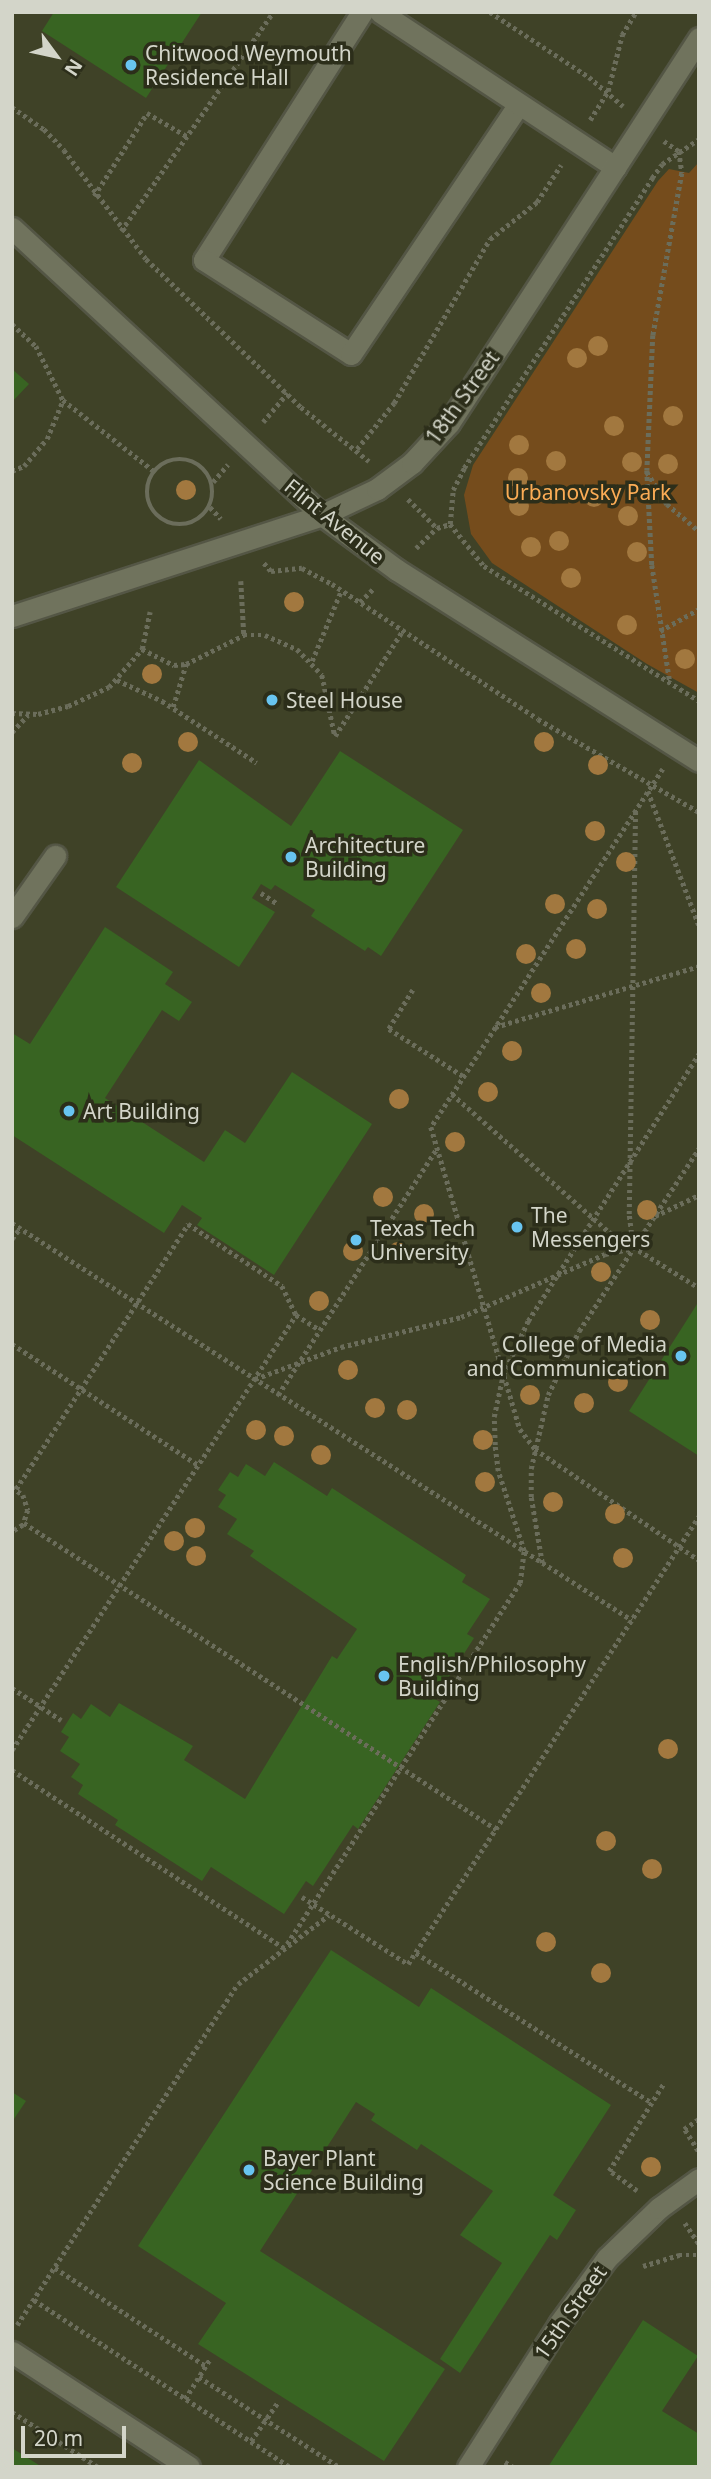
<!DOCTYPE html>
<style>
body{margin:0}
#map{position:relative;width:711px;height:2479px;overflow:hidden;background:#363824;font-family:"Noto Sans",sans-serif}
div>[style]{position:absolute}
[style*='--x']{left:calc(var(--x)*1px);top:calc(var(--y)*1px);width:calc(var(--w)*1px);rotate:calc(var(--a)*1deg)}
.built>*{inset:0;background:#3f4227;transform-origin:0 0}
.green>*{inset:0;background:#754c1c}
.building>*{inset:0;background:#386422}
.path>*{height:4.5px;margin-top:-2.25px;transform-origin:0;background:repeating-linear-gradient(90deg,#6b6d5b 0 3.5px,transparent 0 7px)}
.path>.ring{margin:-2.25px;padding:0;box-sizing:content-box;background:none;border:4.5px solid #6b6d5b;border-radius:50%}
.roads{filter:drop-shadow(2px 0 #545645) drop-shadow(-2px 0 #545645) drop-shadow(0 2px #545645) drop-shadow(0 -2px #545645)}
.lane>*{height:21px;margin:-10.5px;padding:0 10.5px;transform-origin:10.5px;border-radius:10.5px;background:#70735d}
.street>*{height:21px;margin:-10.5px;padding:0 10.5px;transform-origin:10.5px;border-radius:10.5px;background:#70735d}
.trees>*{width:20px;height:20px;margin:-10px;border-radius:50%;background:#a2783f}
.dots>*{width:19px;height:19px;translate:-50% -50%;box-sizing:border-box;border:4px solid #2c2e1a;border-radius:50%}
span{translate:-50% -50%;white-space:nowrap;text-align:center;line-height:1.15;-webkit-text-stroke:7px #2c2e1a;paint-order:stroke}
.poi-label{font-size:21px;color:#d3d5c9}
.left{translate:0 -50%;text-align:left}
.right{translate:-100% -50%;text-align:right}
.street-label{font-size:21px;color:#d3d5c9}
.park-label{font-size:21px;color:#fbac55}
.frame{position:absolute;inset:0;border:14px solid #d3d5c9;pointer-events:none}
.north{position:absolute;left:21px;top:21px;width:70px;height:70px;-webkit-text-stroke:5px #2c2e1a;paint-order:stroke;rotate:123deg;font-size:19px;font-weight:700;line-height:28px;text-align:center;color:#d3d5c9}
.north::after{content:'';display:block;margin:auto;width:24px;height:32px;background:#d3d5c9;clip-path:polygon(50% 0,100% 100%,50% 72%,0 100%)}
.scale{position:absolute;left:21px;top:2426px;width:105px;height:32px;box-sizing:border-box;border:4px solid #d3d5c9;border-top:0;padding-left:9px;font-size:21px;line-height:24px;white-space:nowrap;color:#d3d5c9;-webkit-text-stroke:5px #2c2e1a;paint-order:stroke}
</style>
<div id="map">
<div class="built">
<div style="left:12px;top:12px;width:687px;height:2455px"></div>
</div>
<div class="green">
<div style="clip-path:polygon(699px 162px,699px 693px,647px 664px,492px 563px,471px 534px,464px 495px,473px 465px,658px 181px,669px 169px,689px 173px)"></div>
</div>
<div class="building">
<div style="clip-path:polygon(54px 12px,202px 12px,146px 98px,42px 31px)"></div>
<div style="clip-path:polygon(12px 369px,29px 384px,12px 402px)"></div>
<div style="clip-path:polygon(340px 751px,463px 830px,381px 956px,368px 947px,365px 951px,311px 916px,315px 910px,275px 885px,271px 890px,261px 884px,252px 898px,275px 912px,239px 967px,116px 887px,199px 760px,291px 826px)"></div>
<div style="clip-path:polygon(105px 927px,173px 972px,165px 984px,192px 1002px,179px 1021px,162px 1010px,105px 1098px,204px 1162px,225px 1130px,245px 1143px,292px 1072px,372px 1124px,274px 1275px,197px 1225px,202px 1218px,182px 1205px,164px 1233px,12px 1135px,12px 1033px,30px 1044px)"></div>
<div style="clip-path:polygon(699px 1301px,699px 1456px,629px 1411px)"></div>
<div style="clip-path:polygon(274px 1462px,327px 1496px,332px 1488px,466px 1575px,462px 1582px,490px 1599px,467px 1634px,474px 1638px,435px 1699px,440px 1702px,358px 1829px,353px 1825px,313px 1886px,306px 1881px,284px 1914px,211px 1867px,202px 1881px,115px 1825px,118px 1820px,78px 1794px,83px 1785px,71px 1777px,80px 1764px,60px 1751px,69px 1737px,61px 1732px,73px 1713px,81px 1719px,91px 1704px,110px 1717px,119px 1703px,193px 1746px,184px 1760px,245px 1799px,332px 1656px,337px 1659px,357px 1629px,250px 1556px,254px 1551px,227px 1534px,237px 1519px,218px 1507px,226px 1495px,218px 1490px,230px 1472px,238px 1477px,246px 1464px,265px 1476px)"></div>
<div style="clip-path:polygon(331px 1950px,419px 2007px,431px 1988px,611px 2105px,553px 2195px,576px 2210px,557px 2240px,550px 2235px,460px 2373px,440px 2359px,502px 2263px,460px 2235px,493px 2191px,421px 2144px,417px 2150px,371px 2120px,375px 2114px,356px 2102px,260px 2251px,445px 2369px,384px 2461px,198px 2344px,226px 2303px,138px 2246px)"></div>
<div style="clip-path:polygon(12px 2092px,26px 2101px,12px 2122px)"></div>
<div style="clip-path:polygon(643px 2320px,698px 2356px,662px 2411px,699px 2434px,699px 2467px,548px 2467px)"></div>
<div style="clip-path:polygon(12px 2448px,42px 2467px,12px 2467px)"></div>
</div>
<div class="path">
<div style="--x:490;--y:12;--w:118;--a:33.3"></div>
<div style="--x:589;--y:77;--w:45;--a:40.5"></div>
<div style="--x:12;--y:107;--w:39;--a:35"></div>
<div style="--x:44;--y:129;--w:29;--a:46"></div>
<div style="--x:64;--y:150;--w:136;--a:53"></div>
<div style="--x:146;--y:259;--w:214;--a:43.7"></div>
<div style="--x:301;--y:407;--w:87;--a:38.5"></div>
<div style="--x:590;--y:120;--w:34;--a:-58"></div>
<div style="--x:608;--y:91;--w:58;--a:-76"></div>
<div style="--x:622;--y:35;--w:27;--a:-59"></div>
<div style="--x:664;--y:141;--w:18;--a:34"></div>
<div style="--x:679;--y:151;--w:22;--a:82"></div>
<div style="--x:682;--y:173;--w:165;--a:100.1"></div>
<div style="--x:653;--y:335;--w:135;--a:92.5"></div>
<div style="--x:647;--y:470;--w:95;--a:87"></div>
<div style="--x:652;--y:565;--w:119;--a:81.3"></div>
<div style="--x:94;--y:196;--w:98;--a:-57.4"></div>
<div style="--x:147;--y:113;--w:48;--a:30.3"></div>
<div style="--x:121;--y:231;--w:267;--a:-55.2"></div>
<div style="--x:12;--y:324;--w:33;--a:43"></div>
<div style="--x:36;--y:346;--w:60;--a:63.4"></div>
<div style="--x:63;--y:400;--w:115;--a:38"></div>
<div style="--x:263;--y:422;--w:38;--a:-50"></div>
<div style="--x:357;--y:449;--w:59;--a:-51.2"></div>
<div style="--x:394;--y:403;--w:190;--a:-59.7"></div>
<div style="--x:490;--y:239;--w:60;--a:-38.2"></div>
<div style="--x:537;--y:202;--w:44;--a:-57"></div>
<div class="ring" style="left:147px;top:459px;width:61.5px;height:61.5px"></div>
<div style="--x:12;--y:471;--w:13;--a:-23"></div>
<div style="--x:24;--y:466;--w:35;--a:-50"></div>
<div style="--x:47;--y:439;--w:42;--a:-67.7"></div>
<div style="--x:647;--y:472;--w:38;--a:58"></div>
<div style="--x:667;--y:504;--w:42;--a:40.2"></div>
<div style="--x:213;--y:482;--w:23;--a:-50"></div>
<div style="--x:408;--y:499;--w:41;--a:45"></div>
<div style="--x:210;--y:507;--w:16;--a:47"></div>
<div style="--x:450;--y:524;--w:54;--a:51"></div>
<div style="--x:484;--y:566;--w:254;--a:32.1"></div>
<div style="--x:416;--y:548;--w:29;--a:-44"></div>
<div style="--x:437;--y:528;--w:14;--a:-17"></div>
<div style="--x:450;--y:524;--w:34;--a:-85"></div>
<div style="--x:453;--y:490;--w:25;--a:-63"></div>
<div style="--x:464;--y:468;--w:346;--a:-57"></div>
<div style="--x:652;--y:178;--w:17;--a:-54"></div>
<div style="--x:662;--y:164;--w:45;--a:-34"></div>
<div style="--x:264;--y:563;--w:11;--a:49"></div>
<div style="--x:271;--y:571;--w:31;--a:-6"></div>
<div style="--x:302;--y:568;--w:34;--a:28"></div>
<div style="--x:332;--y:584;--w:246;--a:33.2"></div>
<div style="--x:538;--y:719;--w:186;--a:30"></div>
<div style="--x:241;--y:581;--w:54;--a:86.8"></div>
<div style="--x:360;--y:602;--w:20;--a:-45"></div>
<div style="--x:660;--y:631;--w:45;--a:-29.4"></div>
<div style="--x:142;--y:649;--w:38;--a:-78"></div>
<div style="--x:312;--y:661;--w:76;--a:-67.5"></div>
<div style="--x:117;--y:680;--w:50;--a:25"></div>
<div style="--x:162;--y:701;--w:113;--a:33.1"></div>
<div style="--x:173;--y:707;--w:45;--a:-73.2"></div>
<div style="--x:12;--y:713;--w:26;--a:2"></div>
<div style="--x:38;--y:714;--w:31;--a:-15"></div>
<div style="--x:68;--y:706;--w:45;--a:-24.9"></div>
<div style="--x:109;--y:687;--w:50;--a:-49"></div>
<div style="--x:142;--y:649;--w:36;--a:27"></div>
<div style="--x:174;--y:665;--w:12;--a:-5"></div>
<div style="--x:186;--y:664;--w:65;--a:-26.6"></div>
<div style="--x:244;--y:635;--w:21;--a:0"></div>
<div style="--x:265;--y:635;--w:35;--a:24"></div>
<div style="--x:297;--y:649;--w:36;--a:46"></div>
<div style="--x:322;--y:675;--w:62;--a:78"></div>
<div style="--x:335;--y:736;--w:126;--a:-57.3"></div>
<div style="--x:12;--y:732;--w:23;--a:-47"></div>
<div style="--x:663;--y:769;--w:427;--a:122.9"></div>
<div style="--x:431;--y:1127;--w:315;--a:73.6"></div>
<div style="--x:520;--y:1429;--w:25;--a:53"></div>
<div style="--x:535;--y:1449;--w:198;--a:34.1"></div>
<div style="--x:648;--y:791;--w:143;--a:69.2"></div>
<div style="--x:261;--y:893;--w:20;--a:33"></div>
<div style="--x:413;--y:990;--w:46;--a:121.6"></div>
<div style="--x:389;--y:1029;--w:88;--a:32.4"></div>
<div style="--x:495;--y:1027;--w:213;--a:-16.6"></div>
<div style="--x:452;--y:1094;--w:209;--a:41.3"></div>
<div style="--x:609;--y:1232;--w:102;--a:31.8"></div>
<div style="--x:655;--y:1216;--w:49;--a:-25.5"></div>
<div style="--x:12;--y:1223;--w:736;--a:32.63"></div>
<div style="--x:12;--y:1239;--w:14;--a:-54"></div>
<div style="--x:633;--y:1247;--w:33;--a:-97"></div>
<div style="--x:629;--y:1214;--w:402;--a:-89.1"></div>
<div style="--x:12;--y:1344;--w:222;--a:33"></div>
<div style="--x:255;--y:1379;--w:92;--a:-20.4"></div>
<div style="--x:341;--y:1347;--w:124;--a:-14"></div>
<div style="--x:461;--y:1317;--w:157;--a:-23.6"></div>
<div style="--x:605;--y:1254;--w:29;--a:-12"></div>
<div style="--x:278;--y:1395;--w:292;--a:-57.2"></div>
<div style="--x:12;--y:1487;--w:14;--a:36"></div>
<div style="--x:23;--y:1495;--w:16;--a:72"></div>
<div style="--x:28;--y:1510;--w:16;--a:108"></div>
<div style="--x:23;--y:1525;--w:13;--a:148"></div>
<div style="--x:16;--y:1489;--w:316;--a:-57"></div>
<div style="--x:188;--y:1224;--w:113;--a:33.4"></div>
<div style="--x:282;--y:1286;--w:32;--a:64"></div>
<div style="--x:296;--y:1315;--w:28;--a:32"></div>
<div style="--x:24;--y:1523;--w:563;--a:32.96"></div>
<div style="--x:542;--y:1563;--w:67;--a:-99.5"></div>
<div style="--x:531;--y:1497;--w:28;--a:-90"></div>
<div style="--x:531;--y:1469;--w:76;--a:-77.1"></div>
<div style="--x:548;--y:1395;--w:71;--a:-64.2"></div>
<div style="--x:579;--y:1331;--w:219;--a:-56.7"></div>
<div style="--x:12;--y:1688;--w:59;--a:33.1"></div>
<div style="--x:12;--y:1750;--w:520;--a:-56.86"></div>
<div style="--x:12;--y:1770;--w:325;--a:33.2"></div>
<div style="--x:302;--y:1897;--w:125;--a:32.3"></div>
<div style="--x:408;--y:1964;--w:534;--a:-56.99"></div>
<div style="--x:287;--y:1944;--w:430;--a:-57.2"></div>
<div style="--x:520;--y:1583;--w:32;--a:-83"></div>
<div style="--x:524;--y:1551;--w:84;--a:-108"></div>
<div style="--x:498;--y:1471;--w:26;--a:-97"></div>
<div style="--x:495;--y:1445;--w:28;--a:-92"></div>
<div style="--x:494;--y:1417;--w:43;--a:-77.9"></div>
<div style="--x:503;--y:1375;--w:60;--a:-65.2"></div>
<div style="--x:528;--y:1321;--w:317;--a:-57.4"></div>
<div style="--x:416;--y:1953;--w:280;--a:32.4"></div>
<div style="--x:698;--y:2151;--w:26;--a:-122"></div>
<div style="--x:684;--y:2129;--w:18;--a:-34"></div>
<div style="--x:637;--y:2191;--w:34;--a:-144"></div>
<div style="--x:609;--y:2171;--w:104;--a:-58"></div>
<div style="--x:685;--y:2223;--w:25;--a:56"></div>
<div style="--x:643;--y:2266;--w:38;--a:-17"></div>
<div style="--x:679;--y:2255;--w:20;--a:0"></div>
<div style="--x:55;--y:2268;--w:180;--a:33"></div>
<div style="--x:34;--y:2300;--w:306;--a:33.1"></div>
<div style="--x:17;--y:2325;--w:406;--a:-57.1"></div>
<div style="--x:238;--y:1984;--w:114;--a:-37.2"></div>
<div style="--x:199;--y:2377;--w:166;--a:32.7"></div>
<div style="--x:185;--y:2399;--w:47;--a:-58"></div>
<div style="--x:12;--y:2412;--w:102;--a:32.6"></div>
<div style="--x:251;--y:2441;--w:47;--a:-55.3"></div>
<div style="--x:505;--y:2462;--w:9;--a:32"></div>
</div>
<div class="roads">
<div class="lane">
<div style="--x:362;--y:12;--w:294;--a:122.5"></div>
<div style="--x:204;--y:260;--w:174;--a:32.6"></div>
<div style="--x:351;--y:354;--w:301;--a:-56.1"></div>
<div style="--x:380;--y:12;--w:282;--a:33.4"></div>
<div style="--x:12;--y:917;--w:75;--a:-54.8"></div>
<div style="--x:12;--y:2352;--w:211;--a:33"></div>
</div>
<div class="street">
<div style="--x:12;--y:228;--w:422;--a:42.8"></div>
<div style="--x:322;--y:515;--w:93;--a:36.3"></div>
<div style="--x:397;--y:570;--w:357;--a:32.3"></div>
<div style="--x:12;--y:616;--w:326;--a:-18"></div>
<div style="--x:322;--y:515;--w:61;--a:-25.3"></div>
<div style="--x:377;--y:489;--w:44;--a:-36.6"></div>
<div style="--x:412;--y:463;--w:54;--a:-47.2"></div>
<div style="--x:449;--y:423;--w:459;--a:-57"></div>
<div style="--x:468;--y:2467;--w:169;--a:-57.5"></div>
<div style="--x:559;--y:2324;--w:82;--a:-54"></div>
<div style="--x:607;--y:2258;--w:72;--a:-43.9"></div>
<div style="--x:659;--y:2208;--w:49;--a:-35.9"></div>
</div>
</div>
<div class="trees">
<div style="left:598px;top:346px"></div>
<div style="left:577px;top:358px"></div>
<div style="left:673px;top:416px"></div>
<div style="left:614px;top:426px"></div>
<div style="left:519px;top:445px"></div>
<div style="left:556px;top:461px"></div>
<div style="left:632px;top:462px"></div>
<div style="left:668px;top:464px"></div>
<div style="left:518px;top:478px"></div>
<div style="left:186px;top:490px"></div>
<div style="left:594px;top:497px"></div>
<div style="left:519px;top:506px"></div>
<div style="left:628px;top:516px"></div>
<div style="left:559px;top:541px"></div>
<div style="left:531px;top:547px"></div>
<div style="left:637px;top:552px"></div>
<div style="left:571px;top:578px"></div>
<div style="left:294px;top:602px"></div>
<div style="left:627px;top:625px"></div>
<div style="left:685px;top:659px"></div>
<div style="left:152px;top:674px"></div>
<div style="left:188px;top:742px"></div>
<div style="left:544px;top:742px"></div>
<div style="left:132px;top:763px"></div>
<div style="left:598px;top:765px"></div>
<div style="left:595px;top:831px"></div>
<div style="left:626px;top:862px"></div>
<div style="left:555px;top:904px"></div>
<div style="left:597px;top:909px"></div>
<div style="left:576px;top:949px"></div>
<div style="left:526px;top:954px"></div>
<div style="left:541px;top:993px"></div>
<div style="left:512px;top:1051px"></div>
<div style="left:488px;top:1092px"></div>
<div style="left:399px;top:1099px"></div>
<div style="left:455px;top:1142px"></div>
<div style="left:383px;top:1197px"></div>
<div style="left:647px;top:1210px"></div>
<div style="left:424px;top:1214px"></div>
<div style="left:353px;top:1251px"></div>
<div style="left:398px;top:1252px"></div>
<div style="left:601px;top:1272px"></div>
<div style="left:319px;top:1301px"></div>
<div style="left:650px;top:1320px"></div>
<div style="left:348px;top:1370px"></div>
<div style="left:618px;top:1382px"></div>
<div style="left:530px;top:1395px"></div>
<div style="left:584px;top:1403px"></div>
<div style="left:375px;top:1408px"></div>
<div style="left:407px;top:1410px"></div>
<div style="left:256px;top:1430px"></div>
<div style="left:284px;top:1436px"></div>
<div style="left:483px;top:1440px"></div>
<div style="left:321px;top:1455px"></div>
<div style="left:485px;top:1482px"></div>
<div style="left:553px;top:1502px"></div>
<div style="left:615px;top:1514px"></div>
<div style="left:195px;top:1528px"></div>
<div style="left:174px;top:1541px"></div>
<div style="left:196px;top:1556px"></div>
<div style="left:623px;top:1558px"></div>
<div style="left:668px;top:1749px"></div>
<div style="left:606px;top:1841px"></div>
<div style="left:652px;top:1869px"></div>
<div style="left:546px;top:1942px"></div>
<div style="left:601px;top:1973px"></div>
<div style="left:651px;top:2167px"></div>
</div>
<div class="dots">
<div style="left:131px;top:65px;background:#68c4f0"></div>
<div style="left:272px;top:700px;background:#68c4f0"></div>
<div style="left:291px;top:857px;background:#68c4f0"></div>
<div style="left:69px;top:1111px;background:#68c4f0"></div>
<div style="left:517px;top:1227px;background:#68c4f0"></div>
<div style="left:356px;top:1240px;background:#68c4f0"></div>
<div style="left:681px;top:1356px;background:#68c4f0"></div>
<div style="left:384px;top:1676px;background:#68c4f0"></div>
<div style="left:249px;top:2170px;background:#68c4f0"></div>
</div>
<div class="poi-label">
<span class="left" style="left:145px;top:65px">Chitwood Weymouth<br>Residence Hall</span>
<span class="left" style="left:286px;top:700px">Steel House</span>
<span class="left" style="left:305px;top:857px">Architecture<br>Building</span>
<span class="left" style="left:83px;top:1111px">Art Building</span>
<span class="left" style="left:531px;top:1227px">The<br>Messengers</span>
<span class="left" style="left:370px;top:1240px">Texas Tech<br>University</span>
<span class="right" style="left:667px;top:1356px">College of Media<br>and Communication</span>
<span class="left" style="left:398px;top:1676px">English/Philosophy<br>Building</span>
<span class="left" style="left:263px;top:2170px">Bayer Plant<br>Science Building</span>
</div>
<div class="street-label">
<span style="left:462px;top:397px;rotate:-54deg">18th Street</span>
<span style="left:335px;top:521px;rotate:39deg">Flint Avenue</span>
<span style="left:570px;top:2312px;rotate:-55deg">15th Street</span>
</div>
<div class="park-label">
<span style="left:588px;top:492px">Urbanovsky Park</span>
</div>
<div class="frame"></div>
<div class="north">N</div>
<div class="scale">20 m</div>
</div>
